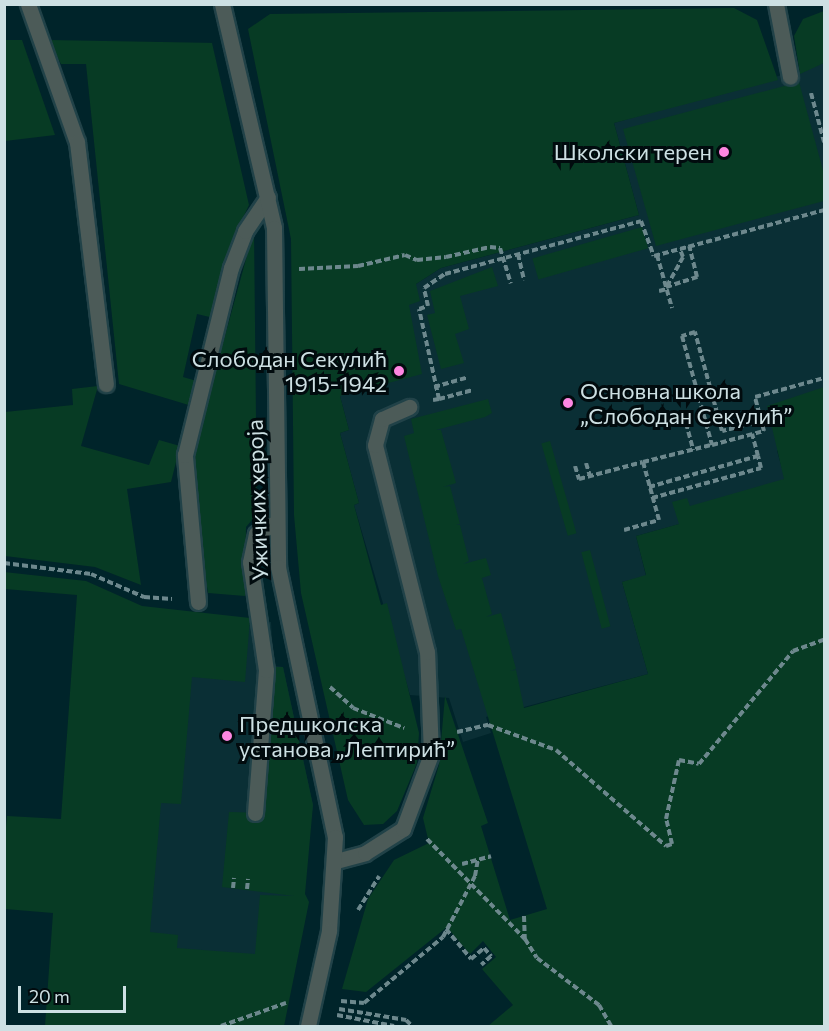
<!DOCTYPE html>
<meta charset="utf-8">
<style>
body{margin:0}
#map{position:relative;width:829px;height:1031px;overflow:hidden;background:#00242a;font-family:Commissioner,sans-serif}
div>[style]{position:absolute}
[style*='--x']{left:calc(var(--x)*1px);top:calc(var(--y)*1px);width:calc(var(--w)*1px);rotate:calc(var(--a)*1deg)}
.built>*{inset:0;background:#0a2f35}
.green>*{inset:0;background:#073b24;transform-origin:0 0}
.path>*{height:4px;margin-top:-2px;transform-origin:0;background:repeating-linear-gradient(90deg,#6d888d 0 6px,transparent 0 9px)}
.roads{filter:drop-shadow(2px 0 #214248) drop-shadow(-2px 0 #214248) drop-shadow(0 2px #214248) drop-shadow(0 -2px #214248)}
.lane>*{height:15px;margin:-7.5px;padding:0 7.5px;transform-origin:7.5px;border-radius:7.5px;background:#4c5b58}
.street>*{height:15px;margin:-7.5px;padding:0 7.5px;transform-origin:7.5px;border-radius:7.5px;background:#4c5b58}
.dots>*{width:16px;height:16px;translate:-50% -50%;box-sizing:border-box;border:3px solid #010b0e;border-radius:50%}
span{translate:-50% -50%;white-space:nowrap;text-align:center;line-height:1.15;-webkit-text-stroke:6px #010b0e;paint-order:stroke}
.poi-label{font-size:22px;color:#cde0e3}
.right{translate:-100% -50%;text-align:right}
.left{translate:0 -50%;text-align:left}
.street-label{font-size:22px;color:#cde0e3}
.frame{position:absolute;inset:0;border:6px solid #cde0e3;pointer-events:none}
.scale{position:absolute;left:18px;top:986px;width:108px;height:27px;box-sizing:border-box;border:3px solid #cde0e3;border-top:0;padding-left:8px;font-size:18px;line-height:21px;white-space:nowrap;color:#cde0e3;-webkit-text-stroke:4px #010b0e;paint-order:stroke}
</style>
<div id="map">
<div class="built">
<div style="clip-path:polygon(824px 63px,824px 395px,777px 451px,785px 479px,694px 520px,636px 536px,646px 576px,622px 582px,648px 674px,486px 717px,491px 733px,463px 742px,449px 698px,410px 695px,354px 505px,359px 503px,340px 433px,349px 430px,340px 396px,416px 284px,441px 268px,639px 215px,614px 123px)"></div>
<div style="clip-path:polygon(180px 611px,271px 622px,274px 666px,283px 667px,313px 805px,287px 997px,119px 925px)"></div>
</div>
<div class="green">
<div style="clip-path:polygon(734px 8px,757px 20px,778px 80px,614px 123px,639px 215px,441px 268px,416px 284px,420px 301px,409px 305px,422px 374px,340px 396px,349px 430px,340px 433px,359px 503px,354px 505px,381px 605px,387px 603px,419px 733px,417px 763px,397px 811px,383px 824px,364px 825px,348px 800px,301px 593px,294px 515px,291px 239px,248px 29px,270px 14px)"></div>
<div style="clip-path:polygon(824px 11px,824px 63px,800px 74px,794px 36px,803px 19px)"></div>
<div style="clip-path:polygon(5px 40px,22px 40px,55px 135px,5px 141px)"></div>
<div style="clip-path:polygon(49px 40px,217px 43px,212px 43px,249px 205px,230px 245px,214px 318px,197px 314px,183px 377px,200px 382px,192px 406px,119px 384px,86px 64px,61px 64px)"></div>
<div style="clip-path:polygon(799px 82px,824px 174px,824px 201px,656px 246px,623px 129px)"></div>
<div style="left:642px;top:227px;width:22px;height:114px;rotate:74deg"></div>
<div style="clip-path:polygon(254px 230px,257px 514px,246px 527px,245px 596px,208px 593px,192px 490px,194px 449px)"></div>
<div style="clip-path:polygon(492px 267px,498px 286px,460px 296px,469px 329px,455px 334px,464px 363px,441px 369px,427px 315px,435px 313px,430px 291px)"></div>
<div style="clip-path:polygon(98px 386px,81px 446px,149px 465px,159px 440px,180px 446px,171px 482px,127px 489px,141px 585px,95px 567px,5px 556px,5px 412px,73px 405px,72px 389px)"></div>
<div style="clip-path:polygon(824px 387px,824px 1026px,488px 1026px,513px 1005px,482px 969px,496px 957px,483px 941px,470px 954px,447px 927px,366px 992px,342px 989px,368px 899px,394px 860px,429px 843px,423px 818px,439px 765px,445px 696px,488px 823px,481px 826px,510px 920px,547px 909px,461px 629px,456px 630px,438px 576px,404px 436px,414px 433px,411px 419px,488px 399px,492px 413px,485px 417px,436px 430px,441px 430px,456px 483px,443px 487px,450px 486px,460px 524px,456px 525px,460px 525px,469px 561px,463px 564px,486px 558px,491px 575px,476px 580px,482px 578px,492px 614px,486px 617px,501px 613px,516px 669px,510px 671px,516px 670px,524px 708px,648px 674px,622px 582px,646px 575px,636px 536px,679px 524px,672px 502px,687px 498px,690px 506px,784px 479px,767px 406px)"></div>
<div style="left:550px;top:441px;width:96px;height:9px;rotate:74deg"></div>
<div style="left:590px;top:550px;width:79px;height:9px;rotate:75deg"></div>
<div style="clip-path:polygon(4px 572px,86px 581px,142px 606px,250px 618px,245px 682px,192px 677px,181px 804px,161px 803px,150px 932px,178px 935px,177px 948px,255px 954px,260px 895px,294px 896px,222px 887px,229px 812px,265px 813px,274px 667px,283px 667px,313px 805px,305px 894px,309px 902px,284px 1026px,45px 1026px,53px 913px,5px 909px,5px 838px,7px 816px,61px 819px,77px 595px,5px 589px)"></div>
</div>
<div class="path">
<div style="--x:811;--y:93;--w:51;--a:75.1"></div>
<div style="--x:518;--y:254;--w:27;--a:77"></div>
<div style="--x:657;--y:255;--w:55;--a:74.2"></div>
<div style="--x:299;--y:269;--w:59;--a:-2.9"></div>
<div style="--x:358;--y:266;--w:48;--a:-13.2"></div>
<div style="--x:405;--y:255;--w:13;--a:23"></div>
<div style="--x:417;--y:260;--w:29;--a:-6"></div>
<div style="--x:446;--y:257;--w:45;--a:-12.8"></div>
<div style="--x:490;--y:247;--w:10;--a:6"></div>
<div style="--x:500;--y:248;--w:37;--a:73"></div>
<div style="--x:667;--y:286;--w:33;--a:-61"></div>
<div style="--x:683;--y:257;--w:9;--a:-111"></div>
<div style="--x:666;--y:287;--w:33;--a:-18"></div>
<div style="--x:697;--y:277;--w:32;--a:-104"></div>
<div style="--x:659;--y:291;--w:8;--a:-14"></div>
<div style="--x:434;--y:387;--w:35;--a:-16"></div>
<div style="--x:439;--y:399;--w:34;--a:-15"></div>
<div style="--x:433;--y:400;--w:6;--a:-9"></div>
<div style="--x:439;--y:399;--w:92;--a:-102.5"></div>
<div style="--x:419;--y:309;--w:9;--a:-18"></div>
<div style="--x:428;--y:306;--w:18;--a:-103"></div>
<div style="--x:424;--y:288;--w:25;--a:-34"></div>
<div style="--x:445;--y:274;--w:203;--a:-15.1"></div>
<div style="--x:641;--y:221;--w:37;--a:70"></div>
<div style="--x:654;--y:256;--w:176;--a:-15.1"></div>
<div style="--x:761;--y:421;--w:40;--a:165.6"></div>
<div style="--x:722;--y:431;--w:103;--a:-105.3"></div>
<div style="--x:695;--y:332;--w:14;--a:163"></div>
<div style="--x:682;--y:336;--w:113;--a:74.6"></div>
<div style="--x:712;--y:445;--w:54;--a:-15.1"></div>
<div style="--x:764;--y:431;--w:35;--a:-105"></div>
<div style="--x:755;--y:397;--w:72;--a:-15.4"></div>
<div style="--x:686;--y:423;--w:28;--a:75"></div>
<div style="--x:586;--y:463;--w:14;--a:73"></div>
<div style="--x:575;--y:466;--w:14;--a:73"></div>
<div style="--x:579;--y:479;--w:66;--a:-14.9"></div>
<div style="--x:649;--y:487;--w:113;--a:-15.9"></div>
<div style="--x:758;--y:456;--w:23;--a:-105"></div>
<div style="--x:652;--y:498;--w:113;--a:-15.4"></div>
<div style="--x:761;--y:468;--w:12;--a:-104"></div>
<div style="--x:624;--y:530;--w:36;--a:-16"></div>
<div style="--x:659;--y:520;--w:60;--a:-105.4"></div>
<div style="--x:643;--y:462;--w:70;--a:-14"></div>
<div style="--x:4;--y:563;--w:88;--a:7.2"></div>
<div style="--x:91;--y:574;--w:58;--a:23.5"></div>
<div style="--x:144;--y:597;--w:28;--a:4"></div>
<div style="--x:330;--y:687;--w:31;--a:42"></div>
<div style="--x:353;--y:708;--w:55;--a:21.4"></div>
<div style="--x:457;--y:732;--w:32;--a:-13"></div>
<div style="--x:488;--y:725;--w:72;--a:20.2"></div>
<div style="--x:556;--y:750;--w:146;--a:41.1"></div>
<div style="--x:666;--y:846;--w:6;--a:-18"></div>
<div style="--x:672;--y:844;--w:26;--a:-103"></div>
<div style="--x:666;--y:819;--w:60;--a:-77.6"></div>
<div style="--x:679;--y:760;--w:20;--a:11"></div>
<div style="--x:699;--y:764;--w:147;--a:-50.2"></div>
<div style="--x:793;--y:651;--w:33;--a:-20"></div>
<div style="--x:427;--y:839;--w:140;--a:45.6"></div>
<div style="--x:462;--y:864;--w:30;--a:-15"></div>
<div style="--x:233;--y:888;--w:10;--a:-84"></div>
<div style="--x:247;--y:889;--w:10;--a:-84"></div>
<div style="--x:358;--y:910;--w:40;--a:-58"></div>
<div style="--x:524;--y:916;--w:23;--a:88"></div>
<div style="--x:525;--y:939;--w:22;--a:58"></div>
<div style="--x:537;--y:958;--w:78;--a:37.2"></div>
<div style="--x:599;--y:1005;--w:24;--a:60"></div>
<div style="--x:446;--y:929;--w:39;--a:50"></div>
<div style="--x:471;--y:959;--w:17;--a:-40"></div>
<div style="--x:484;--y:948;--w:11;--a:49"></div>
<div style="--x:491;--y:956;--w:13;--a:138"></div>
<div style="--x:341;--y:1001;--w:23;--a:5"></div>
<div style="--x:364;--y:1003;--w:103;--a:-39.9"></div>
<div style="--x:443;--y:937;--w:69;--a:-62.3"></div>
<div style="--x:475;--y:876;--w:17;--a:-80"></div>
<div style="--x:339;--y:1009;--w:68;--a:9.3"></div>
<div style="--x:406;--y:1020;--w:8;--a:45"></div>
<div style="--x:337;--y:1015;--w:58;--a:10.9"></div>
<div style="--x:221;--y:1026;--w:69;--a:-19.5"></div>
</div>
<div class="roads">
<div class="lane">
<div style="--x:28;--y:4;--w:146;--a:70.5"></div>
<div style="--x:77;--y:142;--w:244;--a:83.2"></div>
<div style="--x:776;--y:4;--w:74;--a:79.1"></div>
<div style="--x:198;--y:602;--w:148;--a:-95.1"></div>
<div style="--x:185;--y:455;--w:193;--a:-76.2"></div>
<div style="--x:231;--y:268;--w:40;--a:-69"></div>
<div style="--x:245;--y:231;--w:41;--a:-55.9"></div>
<div style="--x:255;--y:813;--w:143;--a:-85.6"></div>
<div style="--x:266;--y:670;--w:109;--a:-98.4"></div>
<div style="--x:250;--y:562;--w:29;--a:-78"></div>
<div style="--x:256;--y:534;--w:24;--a:-30"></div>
<div style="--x:336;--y:861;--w:30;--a:-15"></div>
<div style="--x:365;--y:853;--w:45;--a:-32.3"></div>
<div style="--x:403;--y:829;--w:80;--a:-69.5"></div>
<div style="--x:431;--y:754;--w:102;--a:-92.2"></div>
<div style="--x:427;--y:652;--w:213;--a:-104.1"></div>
<div style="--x:375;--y:445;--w:27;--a:-75"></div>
<div style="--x:382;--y:419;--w:30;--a:-24"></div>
</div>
<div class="street">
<div style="--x:222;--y:4;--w:230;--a:76.9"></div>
<div style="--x:274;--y:228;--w:339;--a:89.3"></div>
<div style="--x:278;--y:567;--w:276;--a:78.1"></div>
<div style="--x:335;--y:837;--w:94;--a:93.7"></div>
<div style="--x:329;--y:931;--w:97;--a:102.5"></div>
</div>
</div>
<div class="dots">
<div style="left:724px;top:152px;background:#fd86e1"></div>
<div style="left:399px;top:371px;background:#fd86e1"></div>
<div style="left:568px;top:403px;background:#fd86e1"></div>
<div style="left:227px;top:736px;background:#fd86e1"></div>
</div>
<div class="poi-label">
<span class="right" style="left:712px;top:152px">Школски терен</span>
<span class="right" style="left:387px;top:371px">Слободан Секулић<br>1915-1942</span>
<span class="left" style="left:580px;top:403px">Основна школа<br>„Слободан Секулић”</span>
<span class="left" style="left:239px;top:736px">Предшколска<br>установа „Лептирић”</span>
</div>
<div class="street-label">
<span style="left:257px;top:500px;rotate:-92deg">Ужичких хероја</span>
</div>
<div class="frame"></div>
<div class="scale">20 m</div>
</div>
